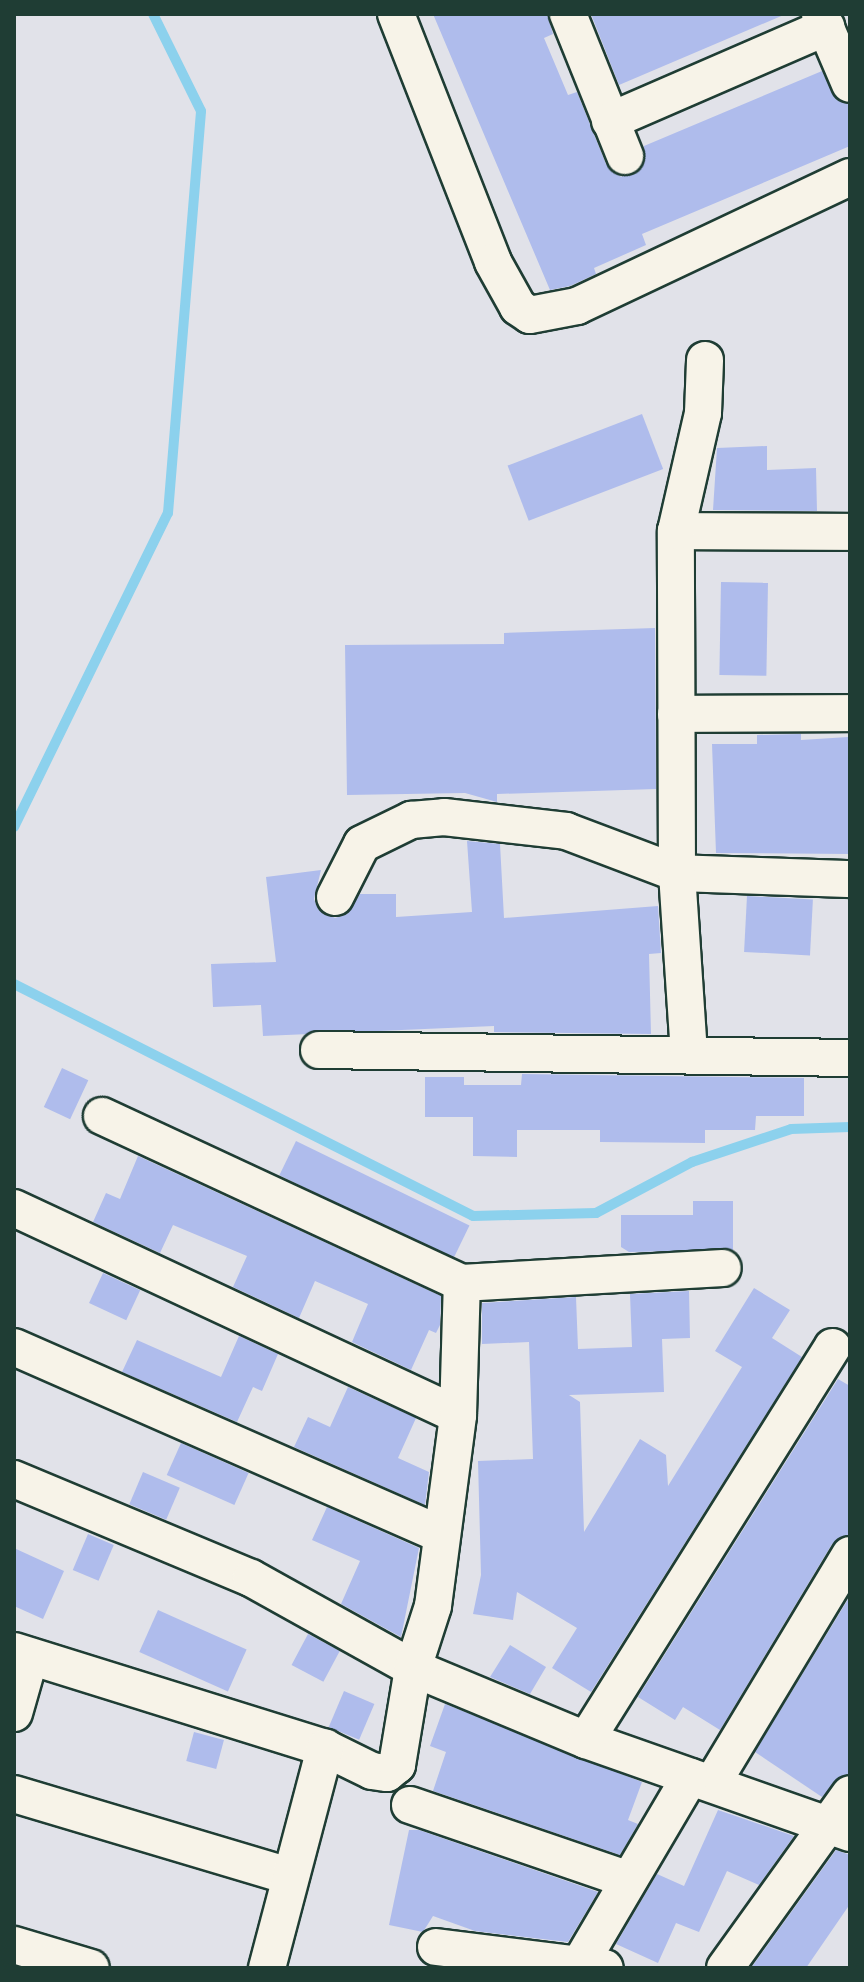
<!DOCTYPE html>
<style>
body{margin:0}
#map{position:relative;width:864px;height:1982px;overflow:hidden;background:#e1e2e9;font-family:Kalam,sans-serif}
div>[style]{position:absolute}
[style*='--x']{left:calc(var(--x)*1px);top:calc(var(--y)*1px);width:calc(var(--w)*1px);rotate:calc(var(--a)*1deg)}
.stream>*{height:10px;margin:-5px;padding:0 5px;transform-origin:5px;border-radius:5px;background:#8cd1ed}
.building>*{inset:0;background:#afbcec;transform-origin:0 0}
.roads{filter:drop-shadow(2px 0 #1f3d34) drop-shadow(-2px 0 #1f3d34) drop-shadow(0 2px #1f3d34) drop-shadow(0 -2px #1f3d34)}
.street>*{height:36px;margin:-18px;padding:0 18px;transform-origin:18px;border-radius:18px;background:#f7f3e8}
span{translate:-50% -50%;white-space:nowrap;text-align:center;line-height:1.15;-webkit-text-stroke:6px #f7f3e8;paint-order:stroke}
.frame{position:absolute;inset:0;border:16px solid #1f3d34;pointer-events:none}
</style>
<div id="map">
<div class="stream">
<div style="--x:14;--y:827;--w:350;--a:-63.9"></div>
<div style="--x:168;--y:513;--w:403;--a:-85.3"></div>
<div style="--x:201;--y:111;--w:108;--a:-116.3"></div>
<div style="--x:14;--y:984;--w:514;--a:26.81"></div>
<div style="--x:473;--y:1216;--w:123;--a:-1.4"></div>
<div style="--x:596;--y:1213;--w:109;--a:-28"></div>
<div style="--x:692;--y:1162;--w:104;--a:-18.4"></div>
<div style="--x:791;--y:1129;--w:59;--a:-1.9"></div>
</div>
<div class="building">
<div style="clip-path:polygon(433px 14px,547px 14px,553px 34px,544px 38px,568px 95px,577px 92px,606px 164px,621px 177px,642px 168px,644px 146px,822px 71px,837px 100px,850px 105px,850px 146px,642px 234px,646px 245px,594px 268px,596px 274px,570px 286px,550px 290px)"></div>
<div style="clip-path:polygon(591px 14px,786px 14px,619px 85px)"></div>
<div style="left:642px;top:414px;width:59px;height:144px;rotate:69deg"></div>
<div style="clip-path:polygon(767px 446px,767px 470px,816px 468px,817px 511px,713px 510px,717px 448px)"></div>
<div style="left:721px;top:582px;width:47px;height:93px;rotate:1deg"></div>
<div style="clip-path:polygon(655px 628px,656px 789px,497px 794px,497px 802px,465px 793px,347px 795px,345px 645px,504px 644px,504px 633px)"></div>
<div style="clip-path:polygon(801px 734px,801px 740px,848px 737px,850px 854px,716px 853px,712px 744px,757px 744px,757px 735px)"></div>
<div style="clip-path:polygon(467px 841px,500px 844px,504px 918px,658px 906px,661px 953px,649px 954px,651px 1034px,494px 1032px,494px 1026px,263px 1036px,261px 1005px,213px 1007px,211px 964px,276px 962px,266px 877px,321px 870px,314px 899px,318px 909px,335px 918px,347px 914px,360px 894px,396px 894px,396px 917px,472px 912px)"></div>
<div style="left:747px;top:896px;width:66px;height:56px;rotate:3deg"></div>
<div style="left:62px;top:1068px;width:29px;height:43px;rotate:25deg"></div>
<div style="clip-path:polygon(522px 1074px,804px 1078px,804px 1116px,756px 1116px,755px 1130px,705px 1130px,705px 1143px,600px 1142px,600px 1130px,517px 1130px,517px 1157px,473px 1156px,473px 1117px,425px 1117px,425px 1077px,464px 1077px,464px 1085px,521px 1085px)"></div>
<div style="left:296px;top:1141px;width:193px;height:38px;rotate:26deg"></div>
<div style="clip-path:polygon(138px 1156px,441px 1296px,440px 1325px,436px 1333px,429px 1330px,411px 1370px,352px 1342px,368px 1304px,315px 1281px,299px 1318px,233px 1287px,247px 1256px,173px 1225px,160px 1253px,93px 1222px,106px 1193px,120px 1199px)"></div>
<div style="clip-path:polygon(693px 1201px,733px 1201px,733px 1250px,629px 1252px,621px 1247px,621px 1215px,693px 1215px)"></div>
<div style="left:103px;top:1273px;width:41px;height:33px;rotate:25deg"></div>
<div style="clip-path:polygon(754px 1288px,790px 1310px,772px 1338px,802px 1357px,591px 1692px,552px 1668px,577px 1628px,517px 1592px,513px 1620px,473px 1614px,481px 1575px,478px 1461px,533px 1459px,529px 1342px,482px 1344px,482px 1303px,576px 1297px,578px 1349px,632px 1347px,630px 1294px,689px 1291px,690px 1338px,662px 1339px,664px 1392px,569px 1395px,580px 1402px,584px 1532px,640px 1439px,666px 1455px,668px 1486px,742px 1367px,715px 1351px)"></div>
<div style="clip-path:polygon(239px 1336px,278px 1354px,262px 1391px,253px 1387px,237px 1422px,122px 1372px,137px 1340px,221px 1377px)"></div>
<div style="clip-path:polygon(838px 1379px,850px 1386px,850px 1534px,832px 1544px,720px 1730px,683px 1707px,675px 1720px,638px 1697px)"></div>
<div style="clip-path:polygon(348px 1387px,416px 1418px,398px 1458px,429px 1472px,425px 1505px,294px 1447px,308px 1417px,330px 1427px)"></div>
<div style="left:181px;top:1443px;width:74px;height:35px;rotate:24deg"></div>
<div style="left:143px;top:1472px;width:40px;height:35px;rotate:23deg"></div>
<div style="clip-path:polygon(327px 1507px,419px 1548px,401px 1637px,341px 1604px,360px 1561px,312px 1540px)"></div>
<div style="left:88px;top:1534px;width:28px;height:39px;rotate:23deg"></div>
<div style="clip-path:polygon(14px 1548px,64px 1571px,43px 1619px,14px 1606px)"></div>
<div style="clip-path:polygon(850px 1596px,850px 1772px,822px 1797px,755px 1752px)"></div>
<div style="left:158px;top:1610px;width:97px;height:46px;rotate:24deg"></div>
<div style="left:308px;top:1634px;width:36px;height:35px;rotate:28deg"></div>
<div style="clip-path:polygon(510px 1645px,546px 1667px,530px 1694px,490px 1677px)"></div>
<div style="left:344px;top:1691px;width:33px;height:39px;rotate:23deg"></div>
<div style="clip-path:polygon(445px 1704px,642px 1782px,628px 1820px,638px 1824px,620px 1855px,433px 1791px,446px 1752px,430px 1746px)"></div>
<div style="left:194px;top:1732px;width:31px;height:30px;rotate:15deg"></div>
<div style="clip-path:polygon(718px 1810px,794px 1836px,759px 1885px,727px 1871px,699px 1932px,676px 1923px,658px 1963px,616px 1944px,657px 1874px,684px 1886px)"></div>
<div style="clip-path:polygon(409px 1830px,419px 1830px,598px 1892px,568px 1942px,475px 1931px,433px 1916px,423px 1932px,389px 1925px)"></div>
<div style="clip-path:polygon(836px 1850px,850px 1855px,850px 1904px,806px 1968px,751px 1968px)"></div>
</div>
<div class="roads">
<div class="street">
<div style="--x:396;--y:14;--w:266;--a:68.6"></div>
<div style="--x:493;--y:262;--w:51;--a:60.9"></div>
<div style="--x:518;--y:307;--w:14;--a:34"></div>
<div style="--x:530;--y:315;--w:48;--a:-10.8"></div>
<div style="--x:577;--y:306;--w:302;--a:-25.3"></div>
<div style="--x:568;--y:14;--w:153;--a:68.1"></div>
<div style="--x:820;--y:14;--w:76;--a:66.8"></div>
<div style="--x:610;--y:121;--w:236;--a:-23.5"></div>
<div style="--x:676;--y:531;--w:174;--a:0.3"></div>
<div style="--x:676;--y:714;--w:174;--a:-0.3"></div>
<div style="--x:335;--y:897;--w:59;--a:-63"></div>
<div style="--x:362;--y:844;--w:55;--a:-26.1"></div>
<div style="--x:411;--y:820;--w:33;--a:-5"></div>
<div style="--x:444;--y:817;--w:123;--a:6.5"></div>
<div style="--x:566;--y:831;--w:119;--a:20.7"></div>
<div style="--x:677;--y:873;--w:173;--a:2"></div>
<div style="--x:319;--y:1050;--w:531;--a:0.86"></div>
<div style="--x:689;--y:1054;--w:181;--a:-93.8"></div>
<div style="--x:677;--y:873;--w:342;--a:-90.2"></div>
<div style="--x:676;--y:531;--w:121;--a:-77.1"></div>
<div style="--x:703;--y:413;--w:53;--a:-87.8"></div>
<div style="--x:102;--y:1116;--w:397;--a:24.9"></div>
<div style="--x:462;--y:1283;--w:261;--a:-3.3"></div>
<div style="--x:14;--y:1208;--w:490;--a:25"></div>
<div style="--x:14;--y:1347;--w:467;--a:23.7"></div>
<div style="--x:14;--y:1479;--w:257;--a:22.7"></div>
<div style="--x:251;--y:1578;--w:185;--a:29.1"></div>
<div style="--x:413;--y:1668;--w:187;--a:22.6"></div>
<div style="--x:586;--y:1740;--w:280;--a:19.4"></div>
<div style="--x:14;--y:1651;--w:326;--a:17.3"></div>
<div style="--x:325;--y:1748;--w:52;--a:26.1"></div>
<div style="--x:372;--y:1771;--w:15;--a:8"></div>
<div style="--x:387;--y:1773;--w:13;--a:-39"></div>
<div style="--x:397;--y:1765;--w:98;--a:-80.6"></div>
<div style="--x:413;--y:1668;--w:65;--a:-72.1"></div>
<div style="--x:433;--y:1606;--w:193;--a:-82.5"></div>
<div style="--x:458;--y:1415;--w:132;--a:-88.3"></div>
<div style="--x:14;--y:1713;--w:58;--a:-74.1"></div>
<div style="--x:586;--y:1740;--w:464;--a:-57.9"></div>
<div style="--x:713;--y:1782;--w:265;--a:-58.9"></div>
<div style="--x:14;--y:1794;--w:287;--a:16.6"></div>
<div style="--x:410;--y:1805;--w:228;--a:18.9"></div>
<div style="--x:14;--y:1945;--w:80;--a:16.6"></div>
<div style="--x:436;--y:1947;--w:170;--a:7.1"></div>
<div style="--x:581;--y:1962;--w:215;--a:-59.5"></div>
<div style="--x:267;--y:1968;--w:228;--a:-75.2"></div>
<div style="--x:725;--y:1968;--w:214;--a:-54.3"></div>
</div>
</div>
<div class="frame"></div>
</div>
